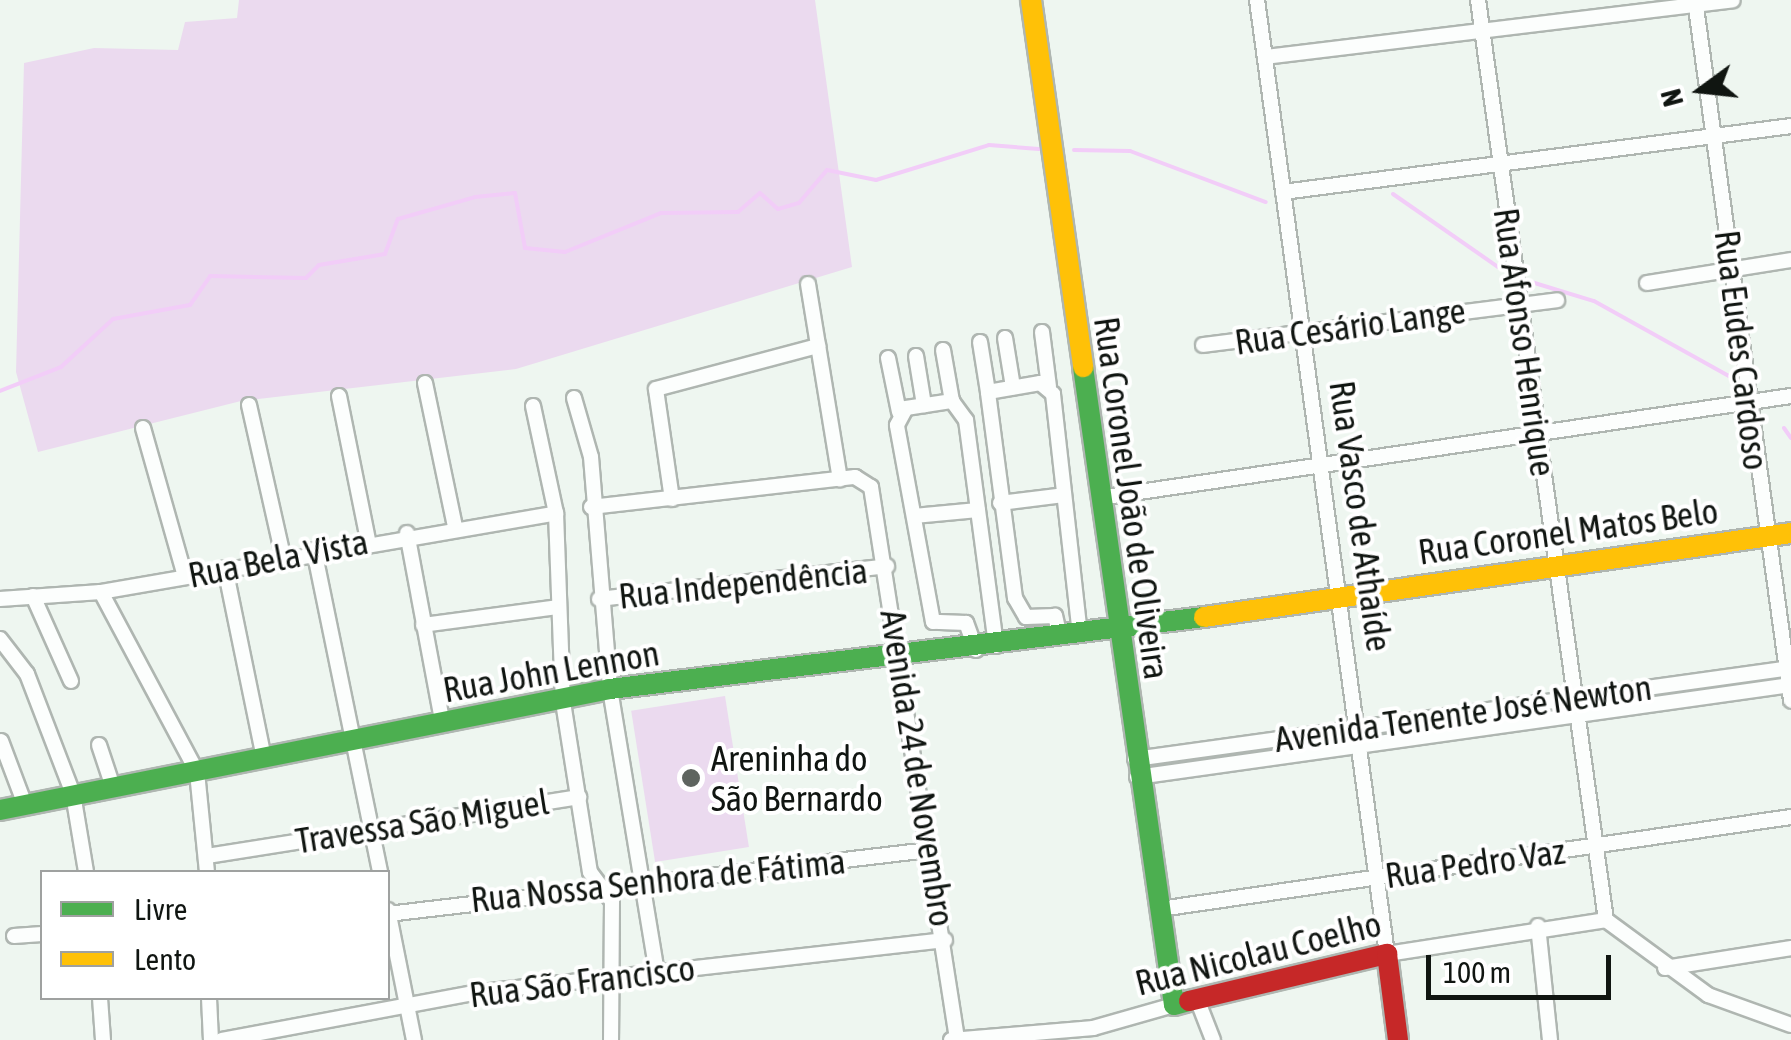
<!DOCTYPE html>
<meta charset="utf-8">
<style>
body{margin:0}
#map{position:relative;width:1791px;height:1040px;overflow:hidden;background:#eef6f0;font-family:"Asap Condensed",sans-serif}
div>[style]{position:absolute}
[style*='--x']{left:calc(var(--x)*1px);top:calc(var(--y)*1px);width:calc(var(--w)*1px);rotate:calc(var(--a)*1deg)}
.green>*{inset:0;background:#ebdaef;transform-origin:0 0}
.stream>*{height:4px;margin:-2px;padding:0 2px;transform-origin:2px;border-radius:2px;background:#f2cdf8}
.roads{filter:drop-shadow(2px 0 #afb6b1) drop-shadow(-2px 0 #afb6b1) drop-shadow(0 2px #afb6b1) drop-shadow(0 -2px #afb6b1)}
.street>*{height:14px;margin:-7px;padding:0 7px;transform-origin:7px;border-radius:7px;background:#fcfefd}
.fast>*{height:20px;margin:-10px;padding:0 10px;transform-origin:10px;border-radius:10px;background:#4caf50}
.slow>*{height:20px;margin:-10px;padding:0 10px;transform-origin:10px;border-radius:10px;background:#ffc107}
.jam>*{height:20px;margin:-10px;padding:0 10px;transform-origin:10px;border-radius:10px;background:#c62828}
.dots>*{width:28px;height:28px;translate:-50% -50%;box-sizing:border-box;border:5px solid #fff;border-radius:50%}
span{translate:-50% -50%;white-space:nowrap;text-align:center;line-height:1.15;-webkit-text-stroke:8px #fff;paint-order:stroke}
.street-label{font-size:35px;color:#101511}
.poi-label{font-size:35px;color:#101511}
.left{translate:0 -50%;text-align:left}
.legend{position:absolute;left:40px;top:870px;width:350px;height:130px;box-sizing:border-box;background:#fff;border:2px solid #9fa1a0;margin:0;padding:12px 18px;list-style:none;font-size:30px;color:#101511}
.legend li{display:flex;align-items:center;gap:20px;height:50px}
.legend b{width:50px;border:2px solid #9fa1a0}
.north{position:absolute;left:1651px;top:40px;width:100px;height:100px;-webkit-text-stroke:8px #fff;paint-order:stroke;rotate:255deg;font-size:28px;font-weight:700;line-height:40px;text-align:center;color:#101511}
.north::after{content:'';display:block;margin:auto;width:35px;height:45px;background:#101511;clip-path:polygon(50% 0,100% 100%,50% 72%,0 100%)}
.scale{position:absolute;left:1426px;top:955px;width:185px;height:45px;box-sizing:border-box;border:5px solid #101511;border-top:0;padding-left:12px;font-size:30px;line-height:35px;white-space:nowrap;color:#101511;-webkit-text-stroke:8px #fff;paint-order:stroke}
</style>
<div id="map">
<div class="green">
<div style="clip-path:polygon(239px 0,815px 0,852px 267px,516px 369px,241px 401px,38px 452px,16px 372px,24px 63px,94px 48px,178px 50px,185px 22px,237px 18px)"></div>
<div style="left:725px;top:696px;width:153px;height:95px;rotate:81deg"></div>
</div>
<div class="stream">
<div style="--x:1074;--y:150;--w:56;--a:1"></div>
<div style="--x:1130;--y:151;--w:145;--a:20.6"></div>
<div style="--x:1393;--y:194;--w:128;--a:34.8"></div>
<div style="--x:1528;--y:281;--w:69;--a:16.9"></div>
<div style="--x:1594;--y:301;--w:162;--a:29.1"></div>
<div style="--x:0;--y:391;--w:66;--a:-21.5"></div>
<div style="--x:61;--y:367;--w:71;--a:-42.7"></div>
<div style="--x:113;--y:319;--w:78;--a:-10.3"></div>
<div style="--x:190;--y:305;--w:35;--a:-55"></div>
<div style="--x:210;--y:276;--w:96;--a:1.2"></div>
<div style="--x:306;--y:278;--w:18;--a:-45"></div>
<div style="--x:319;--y:265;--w:67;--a:-9.5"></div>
<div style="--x:385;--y:254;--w:37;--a:-70"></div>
<div style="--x:398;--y:219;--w:80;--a:-15.9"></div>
<div style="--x:475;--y:197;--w:40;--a:-5.7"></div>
<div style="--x:515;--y:193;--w:56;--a:79.7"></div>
<div style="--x:525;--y:248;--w:40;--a:5.7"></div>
<div style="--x:565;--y:252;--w:104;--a:-22.1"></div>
<div style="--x:661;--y:213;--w:77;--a:-0.7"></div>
<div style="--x:738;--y:212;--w:29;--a:-41"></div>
<div style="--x:760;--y:193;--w:24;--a:42"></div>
<div style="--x:778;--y:209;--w:22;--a:-16"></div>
<div style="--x:799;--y:203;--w:43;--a:-49.7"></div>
<div style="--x:827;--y:170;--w:50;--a:11.5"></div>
<div style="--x:876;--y:180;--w:118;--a:-17.2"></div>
<div style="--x:989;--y:145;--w:50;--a:4.6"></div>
<div style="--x:1784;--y:428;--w:12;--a:55"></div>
</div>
<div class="roads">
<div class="street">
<div style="--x:1257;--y:0;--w:963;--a:82.24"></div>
<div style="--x:1387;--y:954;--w:222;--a:-8.8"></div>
<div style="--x:1606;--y:920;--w:127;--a:36.3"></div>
<div style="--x:1708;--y:995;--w:88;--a:19.9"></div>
<div style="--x:1478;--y:0;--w:929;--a:82.08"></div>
<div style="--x:1695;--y:0;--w:707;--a:82.19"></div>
<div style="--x:1265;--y:57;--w:471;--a:-6.9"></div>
<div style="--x:1283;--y:192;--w:512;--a:-7.4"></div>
<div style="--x:1647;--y:283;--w:146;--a:-9.1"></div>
<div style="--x:808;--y:284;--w:198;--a:80.7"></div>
<div style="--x:1042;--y:332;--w:55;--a:82.7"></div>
<div style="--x:1005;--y:338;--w:50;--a:80.7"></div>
<div style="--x:980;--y:342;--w:51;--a:80.9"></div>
<div style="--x:1203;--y:345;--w:357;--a:-7.2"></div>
<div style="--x:943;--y:350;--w:52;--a:80"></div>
<div style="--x:916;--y:356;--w:50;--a:80.7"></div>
<div style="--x:888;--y:358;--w:55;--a:78.5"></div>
<div style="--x:425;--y:383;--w:146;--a:78.2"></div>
<div style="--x:339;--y:396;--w:147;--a:78.6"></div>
<div style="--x:574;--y:398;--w:61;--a:73.9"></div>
<div style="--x:591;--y:457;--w:233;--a:85.3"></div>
<div style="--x:610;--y:689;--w:287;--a:80.6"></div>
<div style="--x:249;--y:405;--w:155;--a:77.3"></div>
<div style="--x:533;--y:406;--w:109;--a:77.9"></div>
<div style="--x:556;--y:513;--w:189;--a:87.9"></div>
<div style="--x:563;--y:702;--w:172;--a:81"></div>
<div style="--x:590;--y:872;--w:36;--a:53"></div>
<div style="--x:612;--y:901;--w:139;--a:90.4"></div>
<div style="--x:143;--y:428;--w:154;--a:74.2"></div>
<div style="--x:1112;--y:496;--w:686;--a:-8.38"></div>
<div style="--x:672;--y:499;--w:111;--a:-98.3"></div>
<div style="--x:656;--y:389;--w:168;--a:-14.9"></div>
<div style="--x:1000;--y:503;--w:64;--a:-7.1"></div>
<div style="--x:591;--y:507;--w:266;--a:-6.5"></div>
<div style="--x:855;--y:477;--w:19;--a:32"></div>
<div style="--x:871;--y:487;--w:559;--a:81.14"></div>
<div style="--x:914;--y:516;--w:64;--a:-5.4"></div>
<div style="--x:407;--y:533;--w:195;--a:79.4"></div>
<div style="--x:314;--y:550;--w:329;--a:78.4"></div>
<div style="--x:225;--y:568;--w:194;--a:78.4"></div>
<div style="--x:101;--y:592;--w:204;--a:61.9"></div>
<div style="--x:197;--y:772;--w:100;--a:84.3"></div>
<div style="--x:33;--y:596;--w:93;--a:65.9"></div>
<div style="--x:0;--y:599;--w:101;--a:-4"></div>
<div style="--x:101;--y:592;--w:462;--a:-9.8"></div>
<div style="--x:599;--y:599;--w:290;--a:-6.5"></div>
<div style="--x:423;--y:625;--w:136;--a:-7.6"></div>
<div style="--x:1060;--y:637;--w:22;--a:-103"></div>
<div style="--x:1055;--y:616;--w:29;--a:178"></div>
<div style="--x:1026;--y:617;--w:22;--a:-120"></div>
<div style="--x:1015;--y:598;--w:208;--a:-97.5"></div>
<div style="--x:988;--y:392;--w:53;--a:-9.8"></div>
<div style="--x:1040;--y:383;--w:17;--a:40"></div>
<div style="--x:1053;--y:394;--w:241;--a:83.6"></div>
<div style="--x:0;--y:639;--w:44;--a:52.4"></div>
<div style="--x:27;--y:674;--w:129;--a:69"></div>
<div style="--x:73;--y:794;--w:79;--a:80.5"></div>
<div style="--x:976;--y:650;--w:29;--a:-110"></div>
<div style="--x:966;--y:623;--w:33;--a:-178"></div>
<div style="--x:933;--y:622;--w:200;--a:-100.4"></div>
<div style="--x:897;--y:425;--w:19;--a:-62"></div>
<div style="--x:906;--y:408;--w:47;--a:-8.7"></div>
<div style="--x:952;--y:401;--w:24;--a:54"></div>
<div style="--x:966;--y:420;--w:228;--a:82.4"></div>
<div style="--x:1;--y:741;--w:68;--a:69.4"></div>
<div style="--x:99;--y:745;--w:44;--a:71.6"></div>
<div style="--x:1135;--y:759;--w:662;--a:-7.9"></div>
<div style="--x:1137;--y:777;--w:660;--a:-8.01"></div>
<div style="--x:207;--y:856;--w:377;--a:-9"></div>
<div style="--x:1160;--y:909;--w:638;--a:-8.3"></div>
<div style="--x:388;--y:910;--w:133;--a:78.7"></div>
<div style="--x:388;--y:914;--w:545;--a:-6.75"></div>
<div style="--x:1538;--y:926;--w:115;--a:84"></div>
<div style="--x:14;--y:936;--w:28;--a:-4"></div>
<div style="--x:1665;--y:968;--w:128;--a:-9"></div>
<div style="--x:100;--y:998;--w:42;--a:85.9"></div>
<div style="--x:209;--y:998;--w:42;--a:87.3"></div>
<div style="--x:1197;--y:999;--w:44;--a:68.7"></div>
<div style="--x:222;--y:1040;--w:255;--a:-10.6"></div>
<div style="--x:473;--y:993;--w:475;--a:-6.4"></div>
<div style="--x:951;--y:1040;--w:143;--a:-4.8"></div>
<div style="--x:1093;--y:1028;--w:84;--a:-15.9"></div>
</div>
<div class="fast">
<div style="--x:1083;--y:367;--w:644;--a:81.88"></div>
<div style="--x:1174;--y:1005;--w:16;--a:-15"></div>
<div style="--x:0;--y:810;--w:622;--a:-11.22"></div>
<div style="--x:610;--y:689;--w:598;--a:-6.91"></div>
</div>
<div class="slow">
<div style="--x:1031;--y:0;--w:371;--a:81.9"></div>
<div style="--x:1204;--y:617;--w:593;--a:-8.14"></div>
</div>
<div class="jam">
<div style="--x:1189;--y:1001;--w:204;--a:-13.4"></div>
<div style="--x:1387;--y:954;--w:87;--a:82.7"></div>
</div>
</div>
<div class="dots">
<div style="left:691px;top:778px;background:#5e645f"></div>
</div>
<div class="street-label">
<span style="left:1350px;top:326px;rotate:-8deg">Rua Cesário Lange</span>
<span style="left:1525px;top:342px;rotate:82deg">Rua Afonso Henrique</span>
<span style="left:1742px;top:350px;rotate:83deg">Rua Eudes Cardoso</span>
<span style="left:1132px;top:498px;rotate:82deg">Rua Coronel João de Oliveira</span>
<span style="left:1361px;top:516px;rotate:82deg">Rua Vasco de Athaíde</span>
<span style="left:1568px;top:531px;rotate:-8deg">Rua Coronel Matos Belo</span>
<span style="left:278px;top:558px;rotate:-11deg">Rua Bela Vista</span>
<span style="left:743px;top:583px;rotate:-6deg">Rua Independência</span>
<span style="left:551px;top:671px;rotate:-10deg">Rua John Lennon</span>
<span style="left:1463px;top:713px;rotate:-8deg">Avenida Tenente José Newton</span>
<span style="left:918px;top:768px;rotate:81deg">Avenida 24 de Novembro</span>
<span style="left:422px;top:821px;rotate:-9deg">Travessa São Miguel</span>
<span style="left:1475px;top:863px;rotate:-8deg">Rua Pedro Vaz</span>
<span style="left:658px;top:880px;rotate:-6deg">Rua Nossa Senhora de Fátima</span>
<span style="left:1258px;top:953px;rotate:-14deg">Rua Nicolau Coelho</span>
<span style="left:582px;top:981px;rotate:-7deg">Rua São Francisco</span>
</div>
<div class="poi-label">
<span class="left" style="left:711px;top:778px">Areninha do<br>São Bernardo</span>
</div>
<ul class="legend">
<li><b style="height:12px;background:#4caf50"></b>Livre</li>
<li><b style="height:12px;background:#ffc107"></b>Lento</li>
</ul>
<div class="north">N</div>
<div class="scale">100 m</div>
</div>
